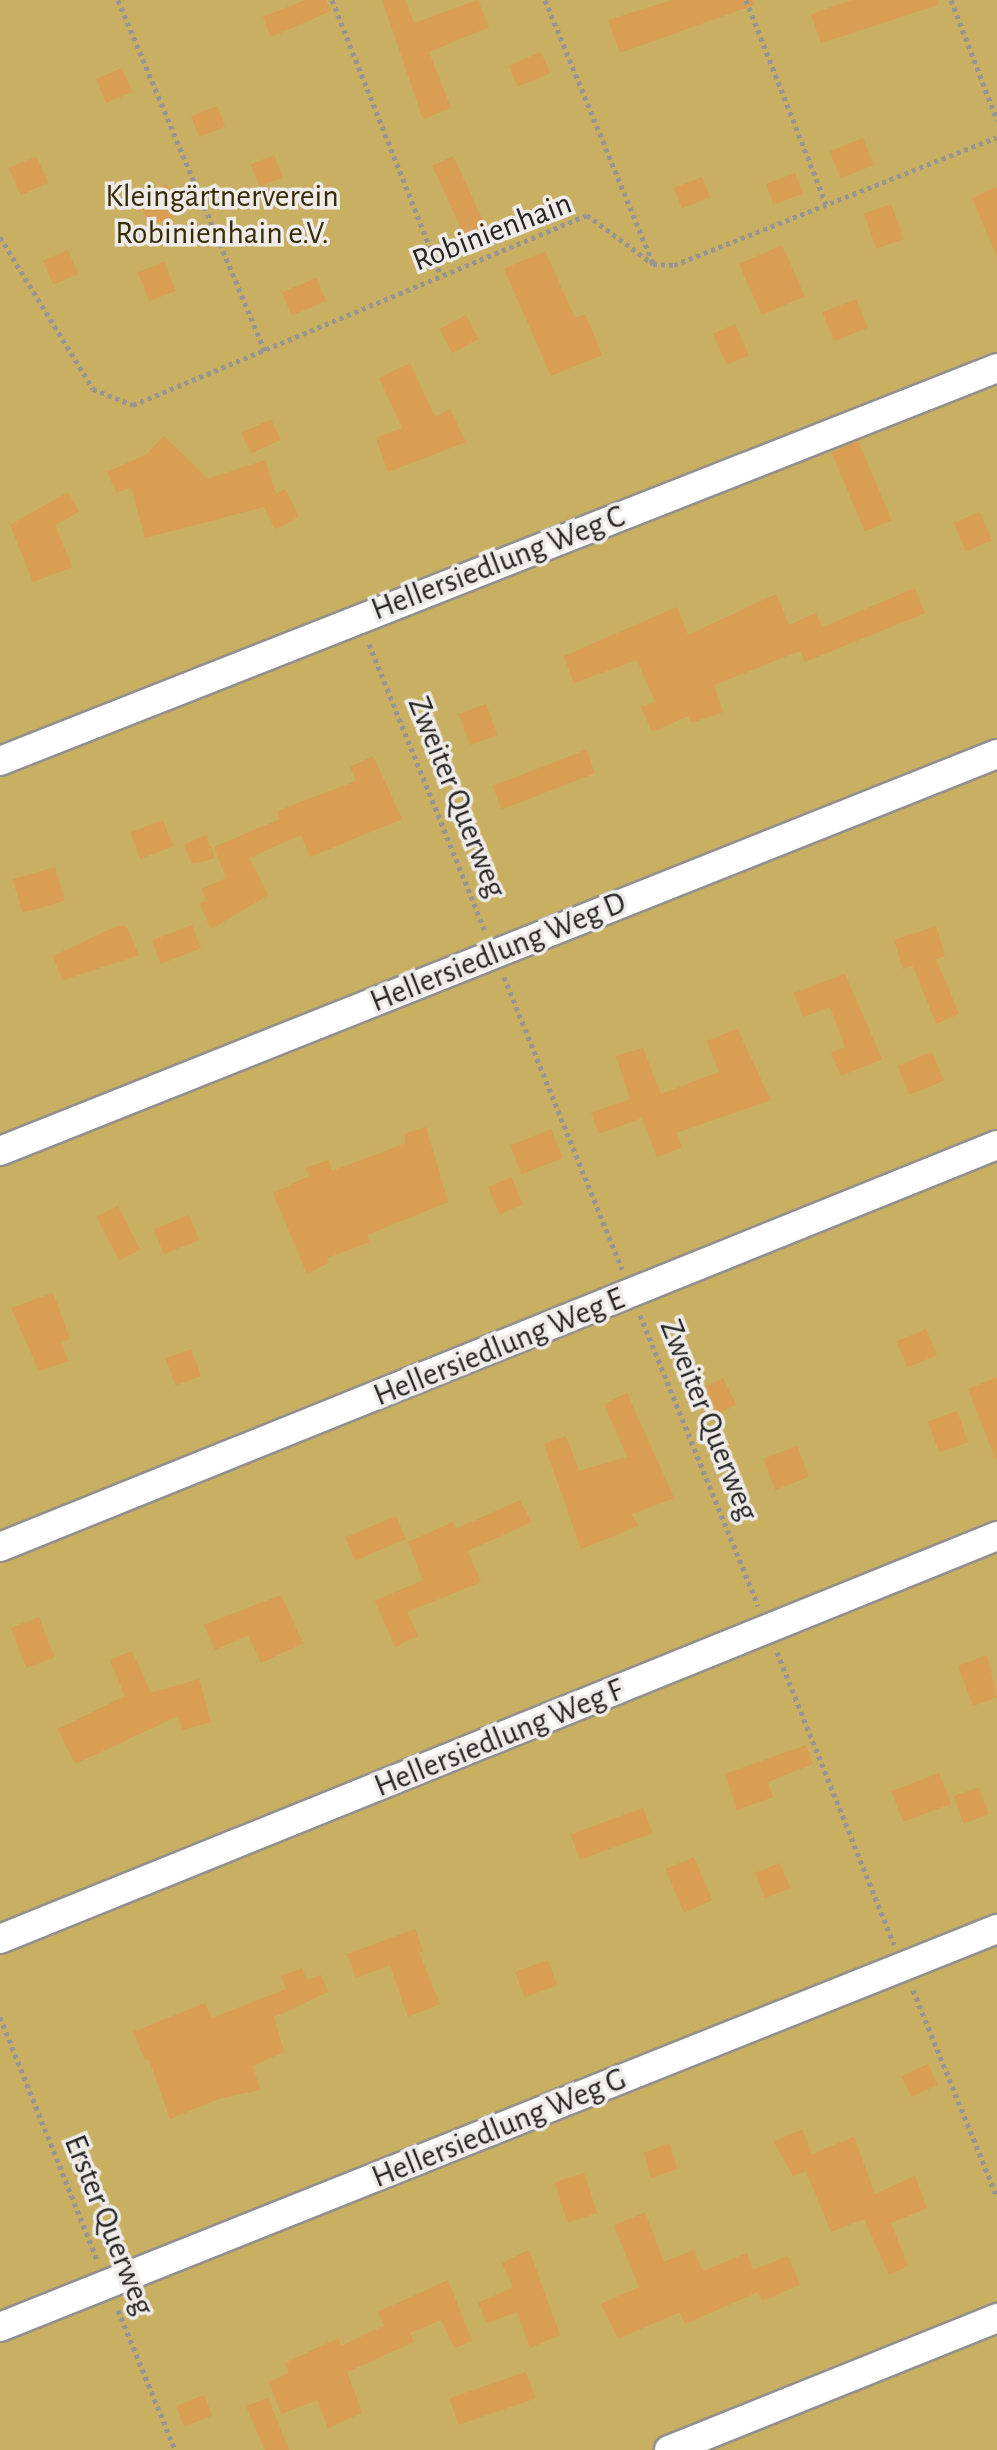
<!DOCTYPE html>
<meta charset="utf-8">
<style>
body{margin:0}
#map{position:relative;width:997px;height:2450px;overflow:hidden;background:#e1dddc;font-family:"Alegreya Sans",sans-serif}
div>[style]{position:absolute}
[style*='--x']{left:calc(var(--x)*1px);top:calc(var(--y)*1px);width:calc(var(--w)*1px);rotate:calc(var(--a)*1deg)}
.green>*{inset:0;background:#c8af61;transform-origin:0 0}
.building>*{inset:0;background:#d99d53;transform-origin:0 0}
.path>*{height:5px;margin-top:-2.5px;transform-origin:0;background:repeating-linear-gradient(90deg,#979493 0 4px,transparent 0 8px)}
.roads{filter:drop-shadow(2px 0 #928f8d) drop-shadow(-2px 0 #928f8d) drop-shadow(0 2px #928f8d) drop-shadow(0 -2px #928f8d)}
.minor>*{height:28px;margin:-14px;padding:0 14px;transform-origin:14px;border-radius:14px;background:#fff}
span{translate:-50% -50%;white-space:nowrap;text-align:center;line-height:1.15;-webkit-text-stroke:7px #eeebe9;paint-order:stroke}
.park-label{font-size:32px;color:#372b02}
.street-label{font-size:32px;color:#262525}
</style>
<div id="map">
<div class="green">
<div style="left:0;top:0;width:997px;height:2450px"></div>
</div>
<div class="building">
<div style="clip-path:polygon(305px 0,326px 0,331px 11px,271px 37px,263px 17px)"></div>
<div style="clip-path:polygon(382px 0,405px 0,414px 23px,478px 0,489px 27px,429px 52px,451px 108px,423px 119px)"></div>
<div style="clip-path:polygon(672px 0,753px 0,754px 5px,620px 53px,608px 20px)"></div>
<div style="clip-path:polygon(852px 0,938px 0,938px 5px,821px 43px,811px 14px)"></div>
<div style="left:541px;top:52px;width:23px;height:35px;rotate:67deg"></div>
<div style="left:122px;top:68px;width:26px;height:28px;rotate:67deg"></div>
<div style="left:217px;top:106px;width:22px;height:28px;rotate:68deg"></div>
<div style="left:863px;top:138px;width:29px;height:36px;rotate:68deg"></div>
<div style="left:274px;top:155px;width:24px;height:25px;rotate:68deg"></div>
<div style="left:36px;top:156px;width:29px;height:30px;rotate:65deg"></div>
<div style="left:453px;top:156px;width:81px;height:23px;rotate:65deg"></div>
<div style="left:795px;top:173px;width:22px;height:31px;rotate:69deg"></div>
<div style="left:702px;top:177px;width:22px;height:30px;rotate:69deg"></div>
<div style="left:167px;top:184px;width:33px;height:32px;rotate:69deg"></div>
<div style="clip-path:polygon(997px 187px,997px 257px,972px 198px)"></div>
<div style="left:891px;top:204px;width:37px;height:29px;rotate:70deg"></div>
<div style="left:782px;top:245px;width:56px;height:47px;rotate:66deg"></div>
<div style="left:68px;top:250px;width:26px;height:27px;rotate:67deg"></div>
<div style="clip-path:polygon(545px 251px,575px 318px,585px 314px,602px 355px,551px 376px,504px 269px)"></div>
<div style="left:164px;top:262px;width:31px;height:28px;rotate:68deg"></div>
<div style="left:316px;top:278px;width:25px;height:37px;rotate:67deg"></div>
<div style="left:856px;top:299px;width:31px;height:36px;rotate:68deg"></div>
<div style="left:466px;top:315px;width:27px;height:30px;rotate:62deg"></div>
<div style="left:735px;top:324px;width:34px;height:24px;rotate:66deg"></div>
<div style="clip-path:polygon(410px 363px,435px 417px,450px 409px,466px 442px,388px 472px,376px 438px,402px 428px,379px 378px)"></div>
<div style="left:271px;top:419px;width:23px;height:33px;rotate:65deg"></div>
<div style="clip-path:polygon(164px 436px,208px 479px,265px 460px,276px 494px,285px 489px,299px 517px,275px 529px,264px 507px,145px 538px,131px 487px,117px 493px,107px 472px,147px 454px)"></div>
<div style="left:858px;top:441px;width:86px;height:29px;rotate:67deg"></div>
<div style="clip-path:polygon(68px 492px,79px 512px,55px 525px,72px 567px,33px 582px,10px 525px)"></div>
<div style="left:980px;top:512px;width:31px;height:28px;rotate:68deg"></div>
<div style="clip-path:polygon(915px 588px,925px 613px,805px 662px,800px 651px,714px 685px,723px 712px,691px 723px,688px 716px,652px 732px,641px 707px,655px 702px,637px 660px,574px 683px,564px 656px,677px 607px,688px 635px,776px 594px,789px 625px,816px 613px,823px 627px)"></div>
<div style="left:486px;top:704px;width:33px;height:29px;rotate:70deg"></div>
<div style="left:586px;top:750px;width:25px;height:100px;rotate:69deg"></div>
<div style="clip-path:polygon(373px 756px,402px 819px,310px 857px,301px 835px,249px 858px,268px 895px,211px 929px,200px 904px,206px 901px,202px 889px,226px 878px,214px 847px,280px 819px,277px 811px,356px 781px,350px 767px)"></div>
<div style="left:163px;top:820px;width:28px;height:35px;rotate:69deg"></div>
<div style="clip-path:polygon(206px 835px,215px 858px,192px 864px,184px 845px)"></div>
<div style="left:55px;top:867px;width:35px;height:44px;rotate:74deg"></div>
<div style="left:192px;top:925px;width:25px;height:43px;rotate:69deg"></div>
<div style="clip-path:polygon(117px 926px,126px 926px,139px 955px,63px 980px,53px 956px)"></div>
<div style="clip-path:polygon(936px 926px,945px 956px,936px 959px,959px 1014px,936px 1024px,913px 966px,903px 969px,894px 940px)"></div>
<div style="clip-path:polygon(845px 974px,882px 1059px,841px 1076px,831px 1053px,845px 1047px,830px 1007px,803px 1017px,794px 993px)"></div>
<div style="clip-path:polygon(737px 1029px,771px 1100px,676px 1133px,682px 1147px,657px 1157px,642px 1118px,599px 1134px,591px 1113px,630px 1099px,616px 1056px,643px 1048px,661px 1094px,719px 1072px,707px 1041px)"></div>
<div style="left:932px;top:1052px;width:31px;height:37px;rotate:68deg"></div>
<div style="clip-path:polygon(426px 1127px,448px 1202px,367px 1235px,370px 1242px,327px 1258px,329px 1263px,307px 1274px,273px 1193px,309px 1176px,306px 1168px,329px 1160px,332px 1171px,406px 1143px,404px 1134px)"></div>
<div style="left:551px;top:1129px;width:31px;height:44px;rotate:68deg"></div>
<div style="left:511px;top:1177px;width:30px;height:25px;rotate:67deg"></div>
<div style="left:118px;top:1206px;width:49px;height:24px;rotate:63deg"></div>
<div style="left:189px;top:1215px;width:27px;height:38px;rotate:68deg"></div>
<div style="clip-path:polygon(53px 1293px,70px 1339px,61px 1342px,68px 1361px,39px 1371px,11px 1308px)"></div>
<div style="left:926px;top:1329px;width:28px;height:32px;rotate:67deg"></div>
<div style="left:191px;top:1349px;width:29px;height:27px;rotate:70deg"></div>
<div style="clip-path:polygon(997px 1377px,997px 1459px,996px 1460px,968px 1389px)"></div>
<div style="left:723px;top:1378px;width:30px;height:32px;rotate:64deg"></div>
<div style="clip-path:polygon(627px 1393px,674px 1498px,632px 1514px,638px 1526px,581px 1549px,544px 1444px,566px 1436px,579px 1471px,627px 1457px,604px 1404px)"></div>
<div style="left:957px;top:1411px;width:33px;height:31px;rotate:70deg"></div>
<div style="left:797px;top:1446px;width:33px;height:36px;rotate:69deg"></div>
<div style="clip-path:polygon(520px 1500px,531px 1522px,468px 1551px,481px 1582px,407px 1612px,418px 1636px,395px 1647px,375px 1601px,423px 1580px,408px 1542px,453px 1522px,456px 1529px)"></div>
<div style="left:396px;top:1516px;width:25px;height:55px;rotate:67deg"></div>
<div style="clip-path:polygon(281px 1595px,303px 1643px,261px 1663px,248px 1635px,215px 1650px,204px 1625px)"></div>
<div style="left:39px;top:1617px;width:43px;height:30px;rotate:69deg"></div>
<div style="clip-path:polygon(132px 1651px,151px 1693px,199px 1679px,211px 1722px,182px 1730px,178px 1716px,75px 1764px,58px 1729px,125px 1696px,110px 1660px)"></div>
<div style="clip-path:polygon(987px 1655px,997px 1697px,973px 1706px,958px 1666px)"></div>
<div style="clip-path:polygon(806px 1745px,813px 1764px,768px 1782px,773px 1797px,737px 1810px,725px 1774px)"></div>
<div style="left:939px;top:1773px;width:33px;height:51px;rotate:69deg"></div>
<div style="left:979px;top:1787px;width:29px;height:27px;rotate:70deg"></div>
<div style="left:643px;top:1808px;width:27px;height:77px;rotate:70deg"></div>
<div style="left:694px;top:1857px;width:47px;height:31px;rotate:67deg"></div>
<div style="left:780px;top:1863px;width:27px;height:27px;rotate:68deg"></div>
<div style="clip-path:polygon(415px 1929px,423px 1951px,419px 1953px,440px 2004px,408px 2017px,390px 1965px,356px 1978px,347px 1954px)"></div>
<div style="left:548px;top:1960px;width:27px;height:35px;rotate:70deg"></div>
<div style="clip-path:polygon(302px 1968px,307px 1980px,321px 1975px,328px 1992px,274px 2017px,284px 2052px,253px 2066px,260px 2090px,218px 2099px,170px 2119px,149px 2059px,145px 2060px,133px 2032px,205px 2003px,212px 2018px,286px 1989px,281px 1976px)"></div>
<div style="left:928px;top:2064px;width:23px;height:29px;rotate:65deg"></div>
<div style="clip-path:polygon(802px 2129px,812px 2154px,854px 2137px,875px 2194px,915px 2176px,927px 2208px,891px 2223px,908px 2266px,889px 2275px,864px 2219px,831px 2232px,806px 2171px,793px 2176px,774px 2142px)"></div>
<div style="clip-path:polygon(670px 2143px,677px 2169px,651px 2178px,644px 2153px)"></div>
<div style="left:584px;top:2173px;width:42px;height:31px;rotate:72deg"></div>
<div style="clip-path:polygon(645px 2212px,664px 2262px,693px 2250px,703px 2271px,747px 2253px,753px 2270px,788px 2256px,800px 2285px,762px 2301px,758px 2292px,685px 2324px,680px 2312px,618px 2339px,601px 2304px,639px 2287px,614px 2226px)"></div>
<div style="clip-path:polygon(529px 2250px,560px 2335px,530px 2348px,517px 2312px,487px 2323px,478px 2303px,513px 2287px,502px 2263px)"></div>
<div style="clip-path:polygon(448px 2280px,472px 2341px,454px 2348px,441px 2320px,410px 2333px,414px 2342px,347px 2372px,362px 2413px,328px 2428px,317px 2400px,281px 2414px,269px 2382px,289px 2373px,285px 2363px,338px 2338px,341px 2346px,384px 2326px,378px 2312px)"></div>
<div style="left:526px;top:2372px;width:28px;height:81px;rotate:71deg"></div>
<div style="left:204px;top:2395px;width:22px;height:30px;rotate:68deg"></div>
<div style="clip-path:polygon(268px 2398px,289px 2450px,265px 2450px,246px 2406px)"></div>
</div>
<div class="path">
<div style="--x:118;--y:0;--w:381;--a:67.3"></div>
<div style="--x:332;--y:0;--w:296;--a:68.4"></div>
<div style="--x:545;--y:0;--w:284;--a:67.7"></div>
<div style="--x:746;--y:0;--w:219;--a:68.6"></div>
<div style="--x:951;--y:0;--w:129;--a:69"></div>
<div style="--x:0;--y:237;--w:178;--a:58.5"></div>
<div style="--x:93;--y:389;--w:43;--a:21.8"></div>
<div style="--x:133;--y:405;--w:492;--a:-22.7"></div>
<div style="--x:587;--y:215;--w:82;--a:36.6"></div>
<div style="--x:653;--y:264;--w:21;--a:3"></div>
<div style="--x:674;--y:265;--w:347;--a:-21.6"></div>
<div style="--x:369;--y:644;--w:310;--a:68"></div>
<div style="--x:504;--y:977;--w:315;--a:68"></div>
<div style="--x:640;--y:1315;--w:314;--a:67.9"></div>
<div style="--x:777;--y:1652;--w:315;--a:68.2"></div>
<div style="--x:913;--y:1990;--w:223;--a:67.9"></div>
<div style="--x:0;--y:2017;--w:262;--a:68.2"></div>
<div style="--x:118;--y:2310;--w:151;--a:67.8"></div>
</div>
<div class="roads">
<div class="minor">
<div style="--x:0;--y:761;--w:1072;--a:-21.51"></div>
<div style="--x:0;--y:1151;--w:1073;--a:-21.71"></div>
<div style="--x:0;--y:1547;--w:1075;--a:-21.96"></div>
<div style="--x:0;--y:1939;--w:1075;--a:-22.01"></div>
<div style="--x:0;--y:2327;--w:1074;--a:-21.76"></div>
<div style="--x:669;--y:2450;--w:354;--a:-21.9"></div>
</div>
</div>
<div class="park-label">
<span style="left:222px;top:215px">Kleingärtnerverein<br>Robinienhain e.V.</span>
</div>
<div class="street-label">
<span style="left:492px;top:232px;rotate:-21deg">Robinienhain</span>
<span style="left:498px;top:563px;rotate:-21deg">Hellersiedlung Weg C</span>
<span style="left:457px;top:797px;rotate:68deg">Zweiter Querweg</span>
<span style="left:498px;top:952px;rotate:-22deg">Hellersiedlung Weg D</span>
<span style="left:499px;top:1347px;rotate:-22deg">Hellersiedlung Weg E</span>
<span style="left:709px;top:1420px;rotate:68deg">Zweiter Querweg</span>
<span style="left:499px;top:1738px;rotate:-22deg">Hellersiedlung Weg F</span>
<span style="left:499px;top:2128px;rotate:-22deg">Hellersiedlung Weg G</span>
<span style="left:109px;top:2225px;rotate:68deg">Erster Querweg</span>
</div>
</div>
